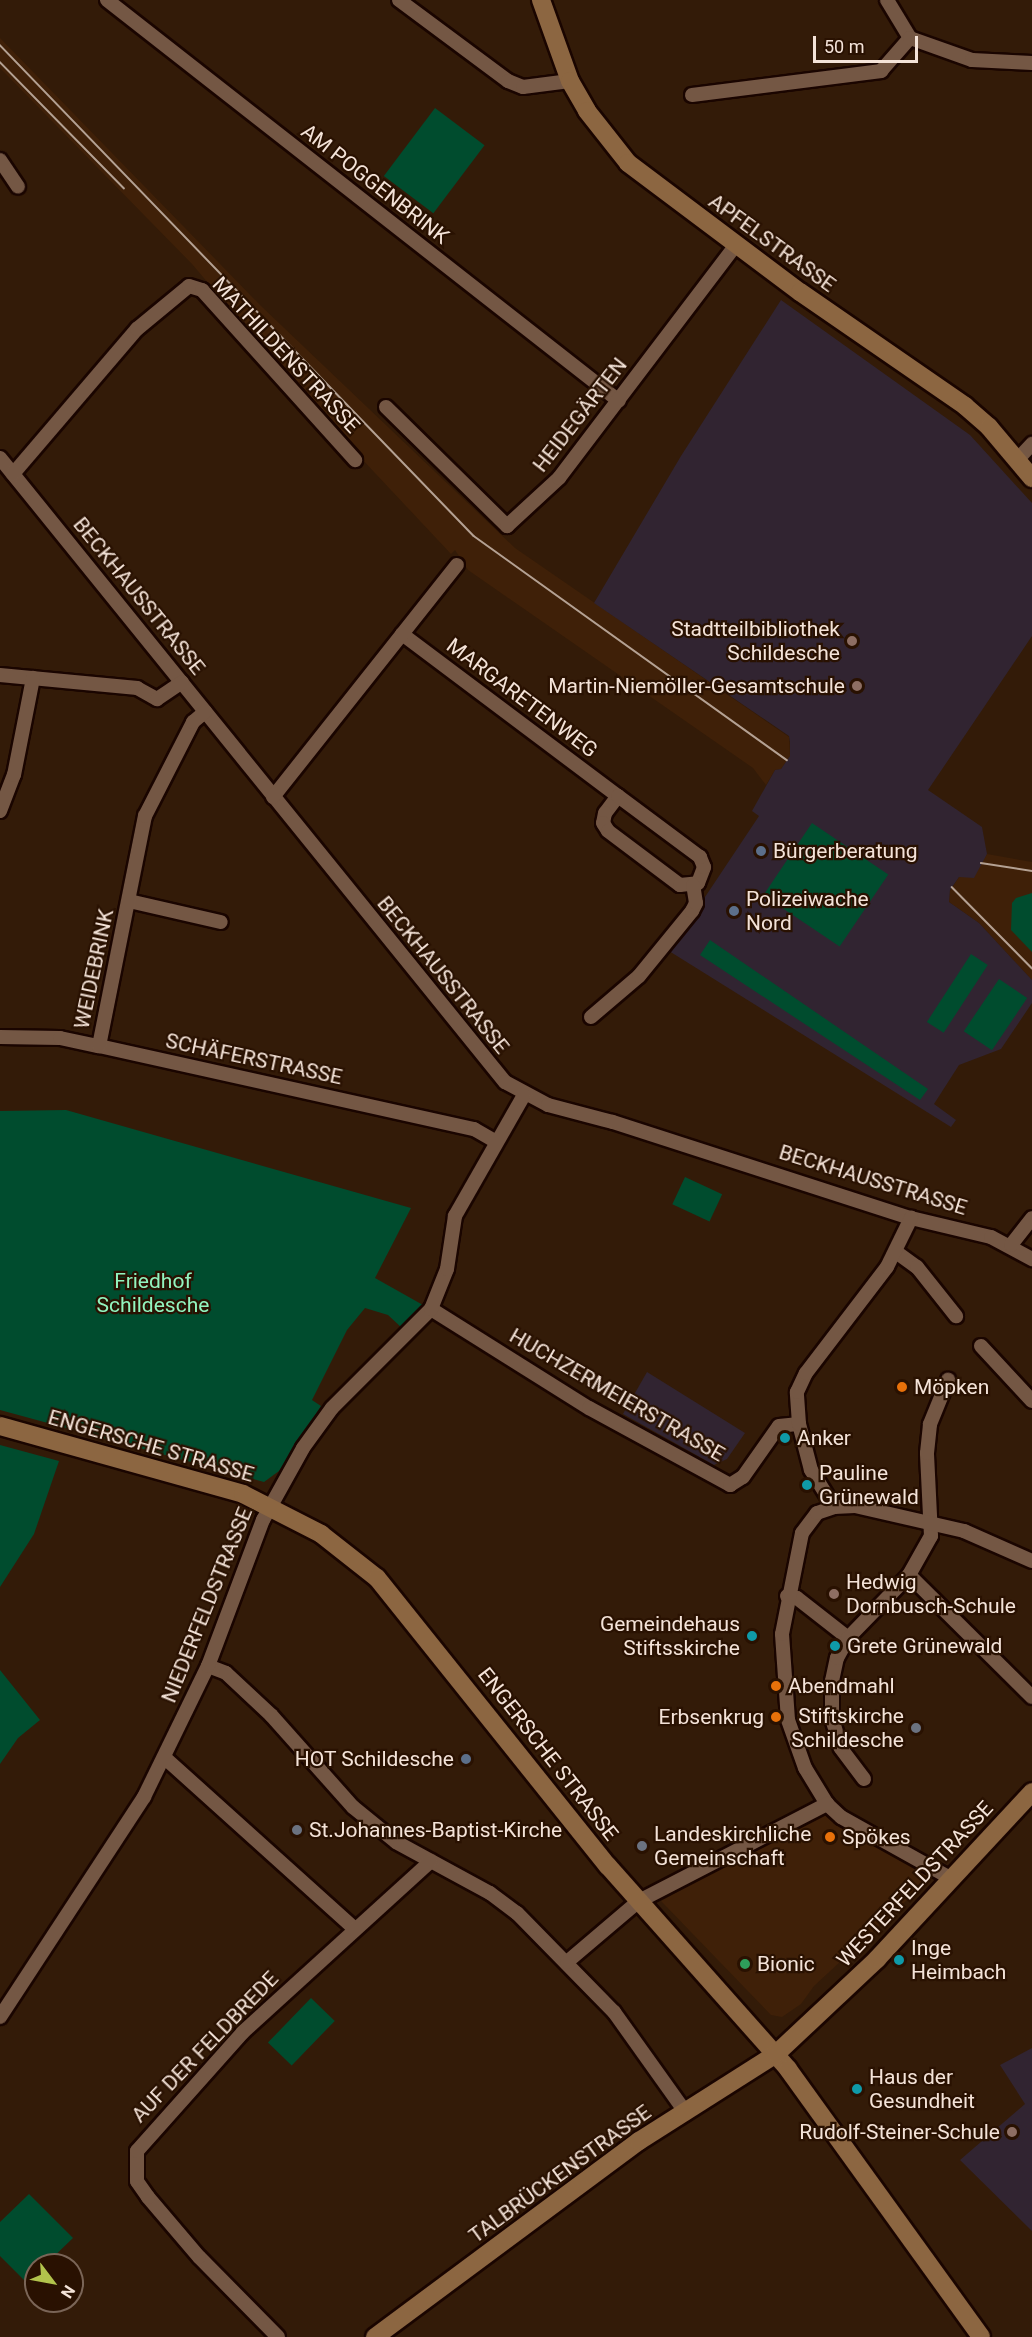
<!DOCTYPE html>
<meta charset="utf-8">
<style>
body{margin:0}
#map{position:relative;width:1032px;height:2337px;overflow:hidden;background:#331b08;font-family:Roboto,sans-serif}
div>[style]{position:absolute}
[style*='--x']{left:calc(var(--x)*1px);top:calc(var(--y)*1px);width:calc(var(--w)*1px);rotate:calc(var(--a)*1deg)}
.built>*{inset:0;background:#3f2008}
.education>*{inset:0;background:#312431}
.green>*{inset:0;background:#004c2e;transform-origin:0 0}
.roads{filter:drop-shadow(2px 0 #1a0500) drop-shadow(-2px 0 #1a0500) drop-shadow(0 2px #1a0500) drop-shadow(0 -2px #1a0500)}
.street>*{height:14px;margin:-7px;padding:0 7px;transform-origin:7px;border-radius:7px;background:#745744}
.secondary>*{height:18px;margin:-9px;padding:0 9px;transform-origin:9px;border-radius:9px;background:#8c6641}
.tram>*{height:1.5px;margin:-0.75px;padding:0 0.75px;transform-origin:0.75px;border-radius:0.75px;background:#b4a193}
.dots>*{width:16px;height:16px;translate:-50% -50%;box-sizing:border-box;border:3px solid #291101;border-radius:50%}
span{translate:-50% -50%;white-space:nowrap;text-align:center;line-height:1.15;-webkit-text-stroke:4.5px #291101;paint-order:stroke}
.street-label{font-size:21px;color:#f4e3d8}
.poi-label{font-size:21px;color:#f4e3d8}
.right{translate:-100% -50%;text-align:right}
.left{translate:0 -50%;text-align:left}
.park-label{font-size:21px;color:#92f4bf}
.north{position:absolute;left:24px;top:2253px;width:60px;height:60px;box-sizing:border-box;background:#291101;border:2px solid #7a6557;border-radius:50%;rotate:122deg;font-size:16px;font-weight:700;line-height:24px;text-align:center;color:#f4e3d8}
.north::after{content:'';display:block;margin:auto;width:21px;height:27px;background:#b2c34c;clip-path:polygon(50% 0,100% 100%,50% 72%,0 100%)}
.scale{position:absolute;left:813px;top:36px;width:105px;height:27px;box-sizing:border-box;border:3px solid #f4e3d8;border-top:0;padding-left:8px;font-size:18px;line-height:21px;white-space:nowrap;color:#f4e3d8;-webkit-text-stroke:4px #291101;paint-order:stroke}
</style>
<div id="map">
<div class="built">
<div style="clip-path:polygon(0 38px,260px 305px,515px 548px,789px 737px,790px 756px,781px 769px,775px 770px,766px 785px,753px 768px,468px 570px,455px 550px,451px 554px,313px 407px,192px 264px,0 68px)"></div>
<div style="clip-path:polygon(987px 854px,1032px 862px,1032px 980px,979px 923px,949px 902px,950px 891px,959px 877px,972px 876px)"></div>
<div style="clip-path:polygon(824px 1810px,933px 1876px,814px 1986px,801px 2004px,782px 2017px,771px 2015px,661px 1901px)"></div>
</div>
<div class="education">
<div style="clip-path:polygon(781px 300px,970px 435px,1032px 503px,1032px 636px,928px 790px,982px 827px,987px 854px,974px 878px,959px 877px,950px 890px,949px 902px,979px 923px,1032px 980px,1032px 1003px,1001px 1049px,959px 1065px,934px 1104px,956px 1120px,951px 1127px,669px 951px,759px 816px,752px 811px,775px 770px,781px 769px,790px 756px,790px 742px,789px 736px,594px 603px,681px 456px)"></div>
<div style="clip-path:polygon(647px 1372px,745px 1433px,727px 1459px,714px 1465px,623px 1414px)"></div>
<div style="clip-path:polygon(1032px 2048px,1032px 2231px,960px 2160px,1025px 2104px,1000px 2065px)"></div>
</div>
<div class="green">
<div style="left:435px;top:108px;width:62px;height:85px;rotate:37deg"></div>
<div style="left:812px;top:823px;width:92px;height:87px;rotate:34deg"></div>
<div style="clip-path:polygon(1032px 893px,1032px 952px,1011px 930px,1012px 903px,1016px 898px)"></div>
<div style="clip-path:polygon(710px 940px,928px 1089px,920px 1100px,700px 955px)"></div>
<div style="left:971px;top:954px;width:20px;height:81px;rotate:33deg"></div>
<div style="left:999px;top:979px;width:34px;height:63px;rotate:34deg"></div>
<div style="clip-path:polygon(66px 1110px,411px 1208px,375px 1278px,423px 1305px,402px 1328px,388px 1315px,365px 1308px,347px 1330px,312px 1400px,321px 1406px,279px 1471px,264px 1482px,0 1410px,0 1111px)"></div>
<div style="left:685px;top:1177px;width:41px;height:30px;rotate:25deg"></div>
<div style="clip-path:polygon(0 1445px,59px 1461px,34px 1534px,0 1587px)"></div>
<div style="clip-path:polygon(0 1670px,40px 1720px,18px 1738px,0 1764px)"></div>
<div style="left:311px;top:1998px;width:33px;height:62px;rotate:44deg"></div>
<div style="clip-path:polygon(29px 2194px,73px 2238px,45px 2265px,36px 2265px,36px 2274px,27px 2283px,0 2256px,0 2222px)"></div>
</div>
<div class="roads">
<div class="street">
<div style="--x:107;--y:0;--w:650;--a:38.07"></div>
<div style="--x:399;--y:0;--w:136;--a:36.6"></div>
<div style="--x:508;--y:81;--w:16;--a:22"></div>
<div style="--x:523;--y:87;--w:47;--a:-7.3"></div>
<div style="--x:887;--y:0;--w:44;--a:58.8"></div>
<div style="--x:692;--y:95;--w:191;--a:-7.2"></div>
<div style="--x:881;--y:71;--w:44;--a:-48.7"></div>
<div style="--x:910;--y:38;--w:66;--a:19.5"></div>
<div style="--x:972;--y:60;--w:60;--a:2.9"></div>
<div style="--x:0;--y:160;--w:32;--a:56"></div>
<div style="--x:386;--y:407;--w:170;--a:44.5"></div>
<div style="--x:507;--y:526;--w:71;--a:-42.7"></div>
<div style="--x:559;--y:478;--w:293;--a:-52.8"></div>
<div style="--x:0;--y:458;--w:803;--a:51.02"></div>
<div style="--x:505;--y:1082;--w:49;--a:28.1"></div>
<div style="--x:548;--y:1105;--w:67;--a:14.7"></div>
<div style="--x:613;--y:1122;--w:313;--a:17.9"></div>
<div style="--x:911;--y:1218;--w:82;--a:13.4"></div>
<div style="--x:991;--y:1237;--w:47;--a:28.2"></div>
<div style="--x:1018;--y:459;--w:21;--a:-47"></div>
<div style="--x:13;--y:474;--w:191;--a:-49.5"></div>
<div style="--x:137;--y:329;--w:67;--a:-39.6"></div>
<div style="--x:189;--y:286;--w:14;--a:17"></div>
<div style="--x:202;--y:290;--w:229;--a:48"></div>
<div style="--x:402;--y:634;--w:270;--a:36.9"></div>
<div style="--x:618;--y:796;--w:21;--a:127"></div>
<div style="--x:605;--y:813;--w:10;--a:101"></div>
<div style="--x:603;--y:823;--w:9;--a:58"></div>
<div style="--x:608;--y:831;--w:90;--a:36.9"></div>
<div style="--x:680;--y:885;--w:18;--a:-6"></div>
<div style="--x:698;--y:883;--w:17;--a:-69"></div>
<div style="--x:704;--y:867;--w:11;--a:-112"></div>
<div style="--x:700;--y:857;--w:102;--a:-143.4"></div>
<div style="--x:0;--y:675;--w:138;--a:5.4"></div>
<div style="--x:137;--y:688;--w:23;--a:29"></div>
<div style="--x:157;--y:699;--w:30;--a:-34"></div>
<div style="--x:273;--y:797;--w:296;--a:-51.6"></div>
<div style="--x:0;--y:811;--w:39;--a:-69"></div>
<div style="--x:14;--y:775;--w:99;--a:-78.9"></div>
<div style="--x:129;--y:901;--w:94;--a:12.9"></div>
<div style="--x:591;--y:1017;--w:63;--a:-40.5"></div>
<div style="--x:639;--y:976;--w:84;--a:-50.8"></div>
<div style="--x:692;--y:911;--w:9;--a:-63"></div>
<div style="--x:696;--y:903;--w:18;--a:-99"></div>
<div style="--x:0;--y:1037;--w:60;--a:1"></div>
<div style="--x:60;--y:1038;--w:40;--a:12"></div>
<div style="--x:99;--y:1046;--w:384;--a:12.5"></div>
<div style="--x:474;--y:1129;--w:24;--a:30"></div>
<div style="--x:99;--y:1046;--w:235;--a:-78.7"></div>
<div style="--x:145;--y:816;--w:106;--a:-62.9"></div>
<div style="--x:193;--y:722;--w:16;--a:-40"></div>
<div style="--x:1011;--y:1245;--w:34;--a:-52"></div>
<div style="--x:896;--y:1252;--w:26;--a:36"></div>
<div style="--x:917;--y:1267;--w:63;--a:51.5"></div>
<div style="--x:431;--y:1309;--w:186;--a:32.1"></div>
<div style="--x:589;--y:1408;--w:161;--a:28.6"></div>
<div style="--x:730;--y:1485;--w:15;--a:-32"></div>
<div style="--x:743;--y:1477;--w:62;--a:-54.8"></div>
<div style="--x:779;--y:1426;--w:20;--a:-6"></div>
<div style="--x:981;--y:1346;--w:75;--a:47.2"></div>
<div style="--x:834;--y:1507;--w:44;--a:-121.9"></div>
<div style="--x:811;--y:1470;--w:48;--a:-104.6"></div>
<div style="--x:799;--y:1424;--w:32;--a:-94"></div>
<div style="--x:797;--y:1392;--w:21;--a:-65"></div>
<div style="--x:806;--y:1373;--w:133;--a:-52.6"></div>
<div style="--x:887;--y:1267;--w:55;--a:-63.9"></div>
<div style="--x:909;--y:1575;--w:173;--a:44.8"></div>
<div style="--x:787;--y:1596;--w:10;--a:11"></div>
<div style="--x:797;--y:1598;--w:65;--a:38.1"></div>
<div style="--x:208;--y:1666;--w:19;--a:21"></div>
<div style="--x:226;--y:1673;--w:62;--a:43"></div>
<div style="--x:271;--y:1715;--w:123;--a:48.3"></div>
<div style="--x:353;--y:1807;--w:55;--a:39.1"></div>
<div style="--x:396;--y:1842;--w:107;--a:28.5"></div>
<div style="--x:490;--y:1893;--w:34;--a:37"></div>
<div style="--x:517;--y:1913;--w:139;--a:45.6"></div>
<div style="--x:614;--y:2012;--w:124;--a:54.5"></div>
<div style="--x:165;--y:1758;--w:254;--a:42"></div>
<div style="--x:864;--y:1779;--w:39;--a:-127"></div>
<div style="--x:841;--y:1748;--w:31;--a:-107"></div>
<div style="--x:832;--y:1718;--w:37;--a:-90"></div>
<div style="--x:832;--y:1681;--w:24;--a:-78"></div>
<div style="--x:837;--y:1658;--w:23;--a:-61"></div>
<div style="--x:848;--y:1638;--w:88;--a:-45.9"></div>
<div style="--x:909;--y:1575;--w:45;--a:-60.6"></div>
<div style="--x:931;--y:1536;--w:83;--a:-92.8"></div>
<div style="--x:927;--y:1453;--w:29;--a:-84"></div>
<div style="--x:930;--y:1424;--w:48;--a:-67.8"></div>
<div style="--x:952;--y:1879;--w:127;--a:-150.8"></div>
<div style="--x:841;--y:1817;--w:19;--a:-137"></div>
<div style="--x:827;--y:1804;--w:42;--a:-121.4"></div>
<div style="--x:805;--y:1768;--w:51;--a:-109.5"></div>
<div style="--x:788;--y:1720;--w:86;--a:-94"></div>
<div style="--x:782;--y:1634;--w:103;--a:-78.8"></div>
<div style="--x:802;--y:1533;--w:25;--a:-53"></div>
<div style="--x:817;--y:1513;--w:18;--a:-19"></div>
<div style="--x:834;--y:1507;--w:21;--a:-3"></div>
<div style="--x:855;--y:1506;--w:112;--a:12.9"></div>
<div style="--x:964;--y:1531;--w:74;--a:23.8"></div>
<div style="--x:567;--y:1962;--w:94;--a:-40.3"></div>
<div style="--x:639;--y:1901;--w:212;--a:-27.3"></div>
<div style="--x:0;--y:2017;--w:263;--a:-56.8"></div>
<div style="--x:144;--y:1797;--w:146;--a:-64"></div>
<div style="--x:208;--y:1666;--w:156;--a:-69.4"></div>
<div style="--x:263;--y:1520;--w:82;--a:-60.9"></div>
<div style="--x:303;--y:1448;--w:49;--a:-54.1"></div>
<div style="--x:332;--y:1408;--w:140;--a:-45"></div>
<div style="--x:431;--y:1309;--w:43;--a:-68.2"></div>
<div style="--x:447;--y:1269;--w:54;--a:-81.4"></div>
<div style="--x:455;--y:1216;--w:139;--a:-60.3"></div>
<div style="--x:278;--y:2337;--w:112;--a:-134.6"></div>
<div style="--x:199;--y:2257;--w:79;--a:-130.4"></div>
<div style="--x:148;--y:2197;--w:19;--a:-125"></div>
<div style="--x:137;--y:2181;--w:30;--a:-90"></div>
<div style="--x:137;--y:2151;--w:159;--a:-48.3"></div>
<div style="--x:243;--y:2032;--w:254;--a:-42.3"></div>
</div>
<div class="secondary">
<div style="--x:541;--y:0;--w:86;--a:70.3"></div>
<div style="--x:570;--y:81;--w:34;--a:60"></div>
<div style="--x:587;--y:111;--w:66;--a:51.7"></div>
<div style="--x:628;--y:163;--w:215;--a:36.9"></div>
<div style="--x:800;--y:292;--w:201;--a:34.6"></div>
<div style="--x:965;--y:406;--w:32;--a:41"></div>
<div style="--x:989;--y:427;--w:67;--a:49.9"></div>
<div style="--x:0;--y:1426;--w:252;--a:15.6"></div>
<div style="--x:243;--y:1494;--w:88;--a:27.1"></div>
<div style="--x:321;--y:1534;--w:71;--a:38.2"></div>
<div style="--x:377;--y:1578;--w:369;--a:51.3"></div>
<div style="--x:608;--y:1866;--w:271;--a:48.4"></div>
<div style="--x:788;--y:2069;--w:330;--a:54.2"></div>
<div style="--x:375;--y:2337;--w:329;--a:-36.6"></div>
<div style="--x:639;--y:2141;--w:162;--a:-32.4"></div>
<div style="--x:776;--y:2054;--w:139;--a:-43.2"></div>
<div style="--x:877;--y:1959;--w:228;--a:-47.1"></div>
</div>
</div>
<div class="tram">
<div style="--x:0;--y:45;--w:682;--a:46.01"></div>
<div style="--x:474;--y:536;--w:385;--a:35.6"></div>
<div style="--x:0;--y:62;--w:177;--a:45.5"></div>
<div style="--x:981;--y:863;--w:52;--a:8.9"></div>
<div style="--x:952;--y:887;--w:114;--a:45.4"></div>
</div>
<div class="dots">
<div style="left:852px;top:641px;background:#8d6e63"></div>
<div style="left:857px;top:686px;background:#8d6e63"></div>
<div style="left:761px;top:851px;background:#5c6f8a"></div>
<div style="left:734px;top:911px;background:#5c6f8a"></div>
<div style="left:902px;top:1387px;background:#e8710a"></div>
<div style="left:785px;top:1438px;background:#0f9aa8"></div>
<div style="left:807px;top:1485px;background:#0f9aa8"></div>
<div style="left:834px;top:1594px;background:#8d6e63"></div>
<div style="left:752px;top:1636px;background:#0f9aa8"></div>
<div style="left:835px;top:1646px;background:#0f9aa8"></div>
<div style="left:776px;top:1686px;background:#e8710a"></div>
<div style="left:776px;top:1717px;background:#e8710a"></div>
<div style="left:916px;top:1728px;background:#6b7280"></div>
<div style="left:466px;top:1759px;background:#5c6f8a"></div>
<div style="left:297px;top:1830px;background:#6b7280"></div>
<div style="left:830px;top:1837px;background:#e8710a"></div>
<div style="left:642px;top:1846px;background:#6b7280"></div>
<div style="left:899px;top:1960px;background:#0f9aa8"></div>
<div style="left:745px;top:1964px;background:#2e9e5b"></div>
<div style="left:857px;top:2089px;background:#0f9aa8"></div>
<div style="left:1012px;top:2132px;background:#8d6e63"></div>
</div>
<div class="street-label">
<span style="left:375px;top:184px;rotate:38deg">AM POGGENBRINK</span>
<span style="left:772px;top:243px;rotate:36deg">APFELSTRASSE</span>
<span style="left:286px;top:355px;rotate:47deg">MATHILDENSTRASSE</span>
<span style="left:580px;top:415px;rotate:-52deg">HEIDEGÄRTEN</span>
<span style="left:139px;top:596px;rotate:51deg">BECKHAUSSTRASSE</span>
<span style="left:522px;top:698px;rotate:37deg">MARGARETENWEG</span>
<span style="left:94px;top:969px;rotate:-78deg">WEIDEBRINK</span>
<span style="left:443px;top:975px;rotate:51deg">BECKHAUSSTRASSE</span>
<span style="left:254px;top:1059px;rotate:12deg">SCHÄFERSTRASSE</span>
<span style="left:873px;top:1180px;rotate:17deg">BECKHAUSSTRASSE</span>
<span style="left:617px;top:1395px;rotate:30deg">HUCHZERMEIERSTRASSE</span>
<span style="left:151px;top:1446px;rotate:16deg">ENGERSCHE STRASSE</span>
<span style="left:207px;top:1605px;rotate:-68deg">NIEDERFELDSTRASSE</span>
<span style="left:548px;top:1754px;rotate:52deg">ENGERSCHE STRASSE</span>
<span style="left:915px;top:1884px;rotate:-47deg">WESTERFELDSTRASSE</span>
<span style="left:205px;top:2047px;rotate:-46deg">AUF DER FELDBREDE</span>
<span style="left:560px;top:2174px;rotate:-36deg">TALBRÜCKENSTRASSE</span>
</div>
<div class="poi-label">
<span class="right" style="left:840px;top:641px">Stadtteilbibliothek<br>Schildesche</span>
<span class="right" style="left:845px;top:686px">Martin-Niemöller-Gesamtschule</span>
<span class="left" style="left:773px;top:851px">Bürgerberatung</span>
<span class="left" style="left:746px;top:911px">Polizeiwache<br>Nord</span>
<span class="left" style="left:914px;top:1387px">Möpken</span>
<span class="left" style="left:797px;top:1438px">Anker</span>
<span class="left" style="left:819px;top:1485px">Pauline<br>Grünewald</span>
<span class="left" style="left:846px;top:1594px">Hedwig<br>Dornbusch-Schule</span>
<span class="right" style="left:740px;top:1636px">Gemeindehaus<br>Stiftsskirche</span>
<span class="left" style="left:847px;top:1646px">Grete Grünewald</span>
<span class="left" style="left:788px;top:1686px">Abendmahl</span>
<span class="right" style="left:904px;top:1728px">Stiftskirche<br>Schildesche</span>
<span class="right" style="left:764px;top:1717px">Erbsenkrug</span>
<span class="right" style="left:454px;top:1759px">HOT Schildesche</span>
<span class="left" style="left:309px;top:1830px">St.Johannes-Baptist-Kirche</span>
<span class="left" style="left:654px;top:1846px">Landeskirchliche<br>Gemeinschaft</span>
<span class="left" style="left:842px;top:1837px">Spökes</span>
<span class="left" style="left:911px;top:1960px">Inge<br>Heimbach</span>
<span class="left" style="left:757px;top:1964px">Bionic</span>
<span class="left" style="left:869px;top:2089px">Haus der<br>Gesundheit</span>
<span class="right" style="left:1000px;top:2132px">Rudolf-Steiner-Schule</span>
</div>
<div class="park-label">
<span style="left:153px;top:1293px">Friedhof<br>Schildesche</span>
</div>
<div class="north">N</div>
<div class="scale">50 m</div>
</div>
